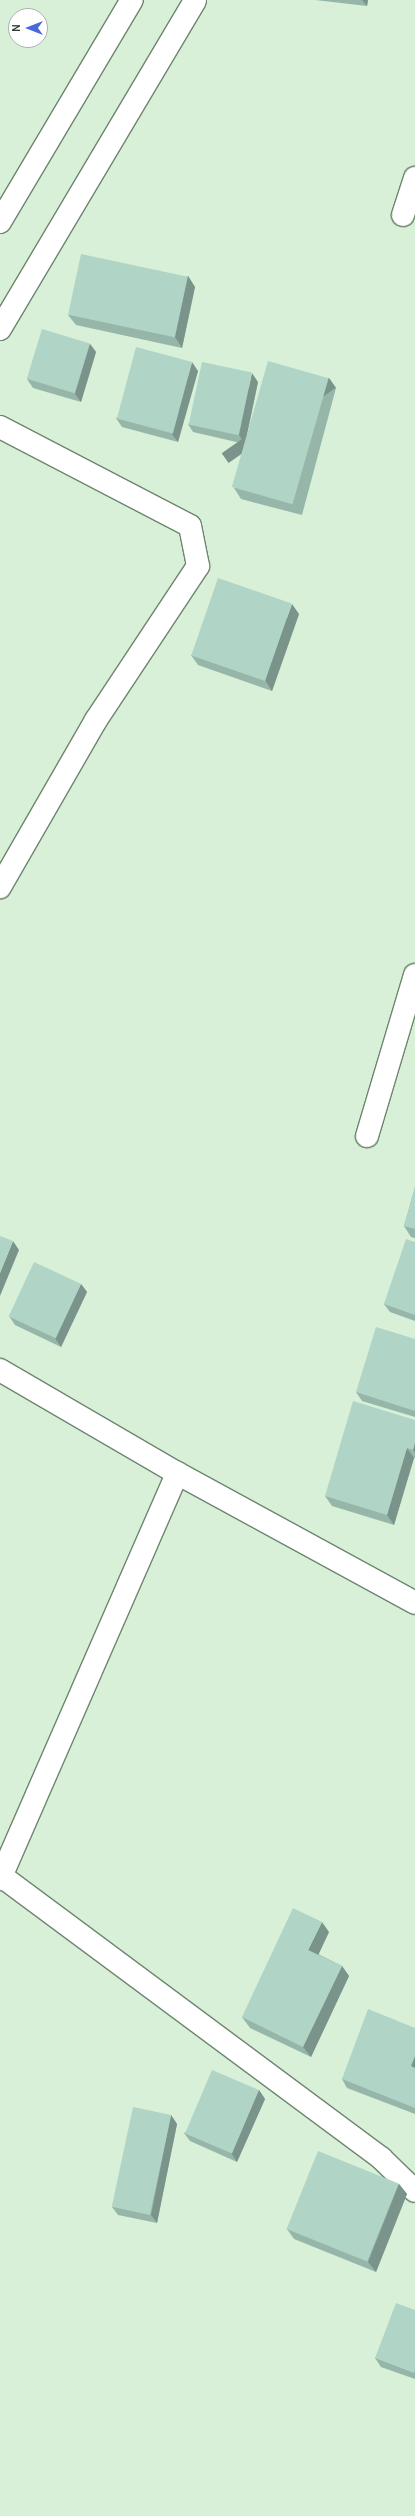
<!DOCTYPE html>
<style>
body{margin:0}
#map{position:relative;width:415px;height:2516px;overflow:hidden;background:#d7f0d7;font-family:Karla,sans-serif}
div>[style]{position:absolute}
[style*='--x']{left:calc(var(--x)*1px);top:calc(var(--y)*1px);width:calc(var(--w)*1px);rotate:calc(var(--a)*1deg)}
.roads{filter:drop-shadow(1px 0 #6e856f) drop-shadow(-1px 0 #6e856f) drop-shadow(0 1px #6e856f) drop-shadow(0 -1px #6e856f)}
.street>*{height:22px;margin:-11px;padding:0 11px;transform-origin:11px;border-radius:11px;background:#fff}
.secondary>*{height:22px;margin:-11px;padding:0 11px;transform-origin:11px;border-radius:11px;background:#fff}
.wall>*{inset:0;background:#97b6aa}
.shaded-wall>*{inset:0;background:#7b948b;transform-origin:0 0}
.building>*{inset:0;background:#b0d4c6;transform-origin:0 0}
span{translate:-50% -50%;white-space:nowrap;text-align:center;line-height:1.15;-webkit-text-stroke:3.5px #fff;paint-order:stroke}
.north{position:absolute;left:8px;top:8px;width:40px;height:40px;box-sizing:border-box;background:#fff;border:1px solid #adb1ad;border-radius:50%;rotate:270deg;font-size:11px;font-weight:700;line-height:16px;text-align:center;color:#323c32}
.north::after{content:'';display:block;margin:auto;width:14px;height:18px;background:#466add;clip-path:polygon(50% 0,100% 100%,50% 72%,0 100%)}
</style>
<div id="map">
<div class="roads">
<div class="street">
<div style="--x:403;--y:215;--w:39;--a:-72"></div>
<div style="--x:0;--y:427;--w:214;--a:27.5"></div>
<div style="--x:190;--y:526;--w:41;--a:78.7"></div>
<div style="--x:198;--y:566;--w:185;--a:123.5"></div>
<div style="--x:96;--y:720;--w:193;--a:119.9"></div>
<div style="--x:367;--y:1136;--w:168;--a:-73.4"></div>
<div style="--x:0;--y:1370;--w:205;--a:30.2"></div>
<div style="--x:177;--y:1473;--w:271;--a:28.6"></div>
<div style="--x:0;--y:1875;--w:475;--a:36.6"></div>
<div style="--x:381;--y:2158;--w:47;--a:44.1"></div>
<div style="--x:0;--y:1879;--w:443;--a:-66.4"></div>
</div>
<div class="secondary">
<div style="--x:0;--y:222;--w:258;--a:-59.3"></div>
<div style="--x:0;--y:329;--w:382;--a:-59.3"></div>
</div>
</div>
<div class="wall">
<div style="clip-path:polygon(315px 0,368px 0,367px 6px)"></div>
<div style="clip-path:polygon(188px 276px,195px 287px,182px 348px,76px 325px,68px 315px)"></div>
<div style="clip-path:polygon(90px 344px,96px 352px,81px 402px,33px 388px,27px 379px)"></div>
<div style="clip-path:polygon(198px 371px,178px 442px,122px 427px,116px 418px)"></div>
<div style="clip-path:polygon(329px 378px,336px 388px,302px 515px,241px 499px,234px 488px)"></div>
<div style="clip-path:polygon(258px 382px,245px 444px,193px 432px,188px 424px)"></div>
<div style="clip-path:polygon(299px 614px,272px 691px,198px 665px,191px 655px)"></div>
<div style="clip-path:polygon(415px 1187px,415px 1238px,411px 1237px,404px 1226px)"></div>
<div style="clip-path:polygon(415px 1242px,415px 1321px,390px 1312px,384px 1304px)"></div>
<div style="clip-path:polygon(81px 1284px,87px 1292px,61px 1347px,15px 1325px,9px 1316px)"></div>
<div style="clip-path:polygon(415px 1339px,415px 1417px,362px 1401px,356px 1392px)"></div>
<div style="clip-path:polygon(415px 1420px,415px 1458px,414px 1458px,394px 1525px,332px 1506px,325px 1496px)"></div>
<div style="clip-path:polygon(329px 1932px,318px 1954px,342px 1966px,349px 1976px,311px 2057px,250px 2028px,242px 2017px)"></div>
<div style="clip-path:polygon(415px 2028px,415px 2114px,347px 2088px,342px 2079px)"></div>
<div style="clip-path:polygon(259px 2090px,265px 2099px,237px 2162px,190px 2141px,184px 2133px)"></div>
<div style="clip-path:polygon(171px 2115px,177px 2124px,157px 2223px,118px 2215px,112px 2207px)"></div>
<div style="clip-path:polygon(399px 2184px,407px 2194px,376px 2272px,294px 2239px,287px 2229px)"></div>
<div style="clip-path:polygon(415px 2310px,415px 2379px,381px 2367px,375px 2358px)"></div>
</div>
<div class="shaded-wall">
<div style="clip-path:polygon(362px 0,368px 0,367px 6px)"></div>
<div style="clip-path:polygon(188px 276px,195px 287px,182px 348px,175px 337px)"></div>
<div style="clip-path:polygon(90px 344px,96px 352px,81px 402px,75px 394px)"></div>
<div style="clip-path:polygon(192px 362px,198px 371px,178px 442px,172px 434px)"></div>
<div style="clip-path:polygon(252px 373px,258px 382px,245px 444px,239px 435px)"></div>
<div style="left:329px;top:378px;width:12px;height:131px;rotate:55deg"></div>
<div style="clip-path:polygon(292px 604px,299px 614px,272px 691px,265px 680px)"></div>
<div style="clip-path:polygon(13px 1241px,19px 1250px,0 1296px,0 1273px)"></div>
<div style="clip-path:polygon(81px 1284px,87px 1292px,61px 1347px,55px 1338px)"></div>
<div style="clip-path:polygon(415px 1443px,415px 1452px,413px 1450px)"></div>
<div style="clip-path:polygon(407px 1448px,414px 1458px,394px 1525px,387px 1515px)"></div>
<div style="clip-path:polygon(322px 1922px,329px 1932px,316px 1960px,308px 1950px)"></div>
<div style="clip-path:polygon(342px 1966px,349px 1976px,311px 2057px,303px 2047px)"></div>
<div style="clip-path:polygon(415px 2056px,415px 2072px,411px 2066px)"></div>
<div style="clip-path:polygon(259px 2090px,265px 2099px,237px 2162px,231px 2153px)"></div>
<div style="clip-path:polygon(171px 2115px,177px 2124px,157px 2223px,151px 2215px)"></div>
<div style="clip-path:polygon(399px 2184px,407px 2194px,376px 2272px,368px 2262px)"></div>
</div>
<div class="building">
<div style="left:81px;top:254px;width:109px;height:62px;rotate:12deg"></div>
<div style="left:42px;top:329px;width:50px;height:52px;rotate:17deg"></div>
<div style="left:136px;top:347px;width:58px;height:74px;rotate:15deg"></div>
<div style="left:268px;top:361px;width:63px;height:131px;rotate:16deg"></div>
<div style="left:202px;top:362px;width:51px;height:64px;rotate:12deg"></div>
<div style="left:218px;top:578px;width:78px;height:82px;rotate:19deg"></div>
<div style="clip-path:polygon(415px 1187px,415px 1229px,404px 1226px)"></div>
<div style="clip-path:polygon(0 1236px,13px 1241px,0 1273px)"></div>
<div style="clip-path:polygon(406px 1239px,415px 1242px,415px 1315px,384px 1304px)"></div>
<div style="left:34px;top:1262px;width:52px;height:60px;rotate:25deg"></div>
<div style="clip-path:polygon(376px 1327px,415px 1339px,415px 1411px,356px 1392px)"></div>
<div style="clip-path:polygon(353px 1401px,415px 1420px,415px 1443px,413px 1450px,407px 1448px,387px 1515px,325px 1496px)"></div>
<div style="clip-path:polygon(293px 1908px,322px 1922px,308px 1950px,342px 1966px,303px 2047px,242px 2017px)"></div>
<div style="clip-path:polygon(368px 2009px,415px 2028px,415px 2056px,411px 2066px,415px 2068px,415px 2108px,342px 2079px)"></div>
<div style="left:212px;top:2070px;width:51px;height:69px;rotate:23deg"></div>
<div style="left:133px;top:2107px;width:39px;height:102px;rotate:12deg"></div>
<div style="left:318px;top:2151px;width:87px;height:84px;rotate:22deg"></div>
<div style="clip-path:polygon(396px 2303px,415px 2310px,415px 2370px,414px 2373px,375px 2358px)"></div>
</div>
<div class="north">N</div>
</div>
